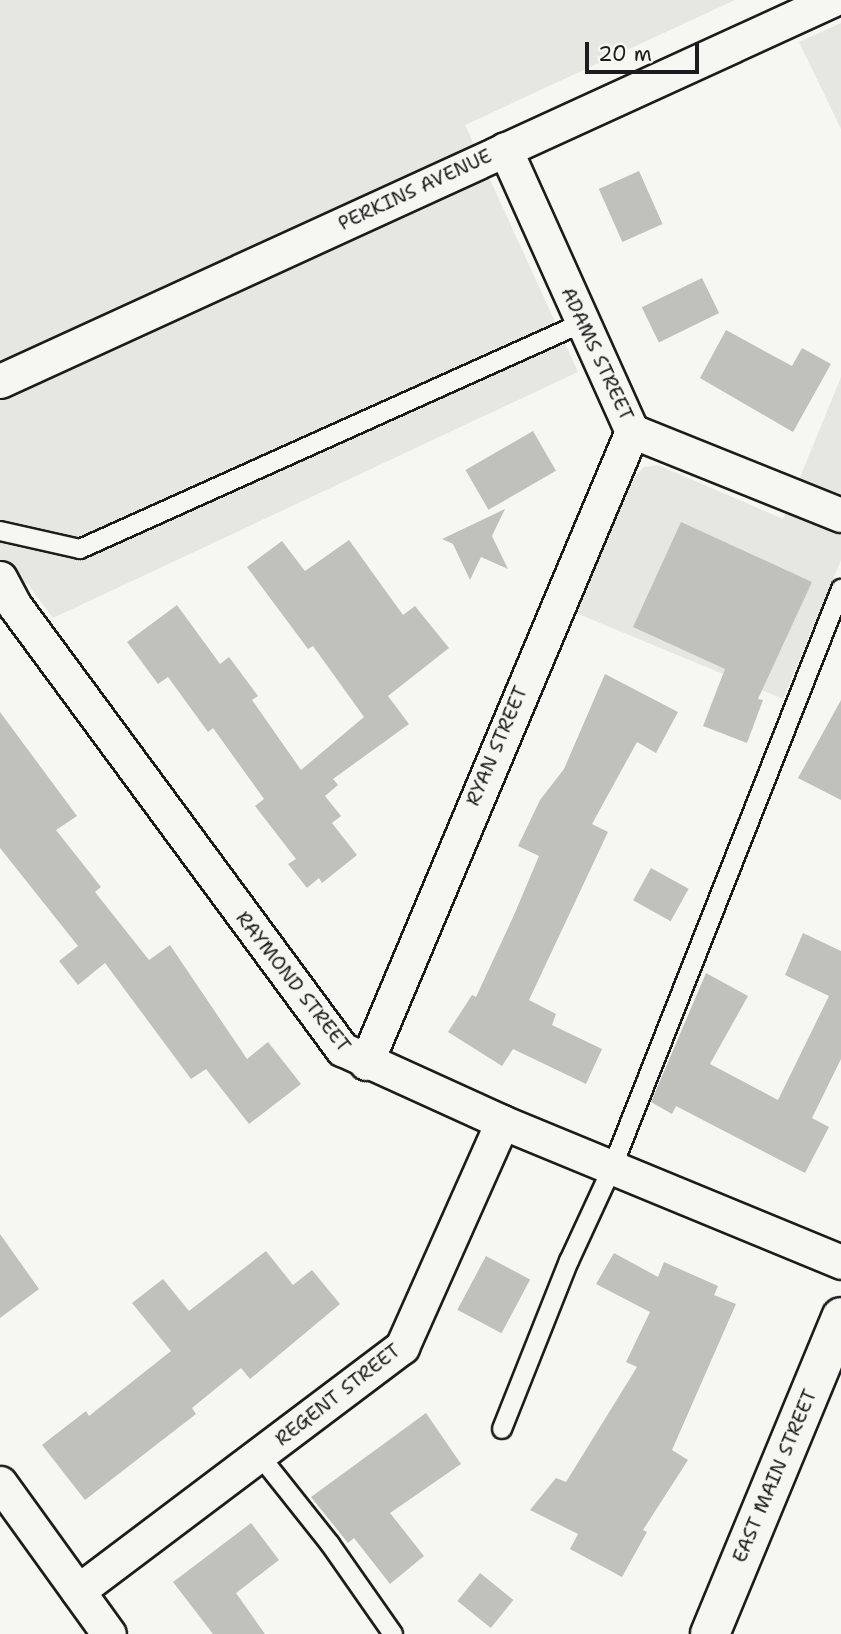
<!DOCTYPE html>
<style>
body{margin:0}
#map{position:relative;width:841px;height:1634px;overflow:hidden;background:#f6f6f2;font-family:"Shantell Sans",sans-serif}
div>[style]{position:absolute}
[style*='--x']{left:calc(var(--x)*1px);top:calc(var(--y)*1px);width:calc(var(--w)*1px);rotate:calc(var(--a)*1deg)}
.built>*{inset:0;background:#e6e6e2}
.building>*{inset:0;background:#c0c0bd;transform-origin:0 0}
.roads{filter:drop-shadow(2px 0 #1c1c1c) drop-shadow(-2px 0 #1c1c1c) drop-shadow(0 2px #1c1c1c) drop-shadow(0 -2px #1c1c1c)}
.service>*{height:18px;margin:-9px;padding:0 9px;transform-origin:9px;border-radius:9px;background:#f6f6f2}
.minor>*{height:33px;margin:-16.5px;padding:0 16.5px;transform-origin:16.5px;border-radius:16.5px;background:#f6f6f2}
.secondary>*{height:38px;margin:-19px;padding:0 19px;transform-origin:19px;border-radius:19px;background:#f6f6f2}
span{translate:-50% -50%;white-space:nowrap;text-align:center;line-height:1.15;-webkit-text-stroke:6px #f6f6f2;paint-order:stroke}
.street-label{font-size:19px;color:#1c1c1c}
.scale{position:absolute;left:585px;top:42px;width:114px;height:32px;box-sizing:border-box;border:4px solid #1c1c1c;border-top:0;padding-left:9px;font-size:21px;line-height:24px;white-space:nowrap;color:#1c1c1c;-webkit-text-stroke:5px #f6f6f2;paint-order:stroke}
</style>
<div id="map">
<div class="built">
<div style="clip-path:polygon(0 0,735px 0,465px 125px,578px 372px,53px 618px,27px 583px,0 602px)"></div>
<div style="clip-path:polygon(841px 23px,841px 129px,799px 42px)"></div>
<div style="clip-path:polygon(841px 377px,841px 560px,783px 699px,576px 613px,629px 483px,644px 467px,658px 465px,783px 519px)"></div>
</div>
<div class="building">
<div style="left:639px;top:171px;width:58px;height:44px;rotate:66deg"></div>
<div style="left:702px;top:278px;width:39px;height:67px;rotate:64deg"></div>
<div style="clip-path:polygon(726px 330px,792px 366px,802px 348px,831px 364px,793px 432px,700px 378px)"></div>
<div style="left:533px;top:431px;width:46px;height:78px;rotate:60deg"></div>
<div style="clip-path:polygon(505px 509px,492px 536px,508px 569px,481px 557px,470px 580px,453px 544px,442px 539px)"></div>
<div style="clip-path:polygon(681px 522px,812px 582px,758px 699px,763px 700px,747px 743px,703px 726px,725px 669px,633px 627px)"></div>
<div style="clip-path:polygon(349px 540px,403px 615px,415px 606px,449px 648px,388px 696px,409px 724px,333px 779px,338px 785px,325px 796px,341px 816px,332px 823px,357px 855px,322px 883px,319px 878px,307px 888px,288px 864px,296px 859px,255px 806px,264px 799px,213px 728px,208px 732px,168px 677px,158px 684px,127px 642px,177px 605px,220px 664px,229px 657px,258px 696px,252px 700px,301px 770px,364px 717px,313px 646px,308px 649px,247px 567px,282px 541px,305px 571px)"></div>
<div style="clip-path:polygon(605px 674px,678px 712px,656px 753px,637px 742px,592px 824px,608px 832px,529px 1000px,556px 1014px,552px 1025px,602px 1049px,586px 1084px,513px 1049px,502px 1066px,448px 1032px,472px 995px,476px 997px,514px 915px,539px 856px,518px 846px,540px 800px,564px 769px)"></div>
<div style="clip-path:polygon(841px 700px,841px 800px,798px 778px)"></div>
<div style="clip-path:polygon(0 712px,77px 816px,56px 830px,101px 887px,95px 892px,149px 960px,170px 945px,247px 1059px,268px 1042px,301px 1084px,249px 1124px,206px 1069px,191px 1079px,105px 963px,78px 985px,59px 961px,78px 946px,0 848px)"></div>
<div style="left:651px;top:868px;width:43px;height:37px;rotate:29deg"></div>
<div style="clip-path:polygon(803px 933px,841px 951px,841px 1059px,812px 1118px,829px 1127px,805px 1173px,676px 1106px,672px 1114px,651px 1102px,706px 973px,748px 996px,710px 1064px,778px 1100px,829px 996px,785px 975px)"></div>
<div style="clip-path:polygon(0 1234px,39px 1289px,0 1318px)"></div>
<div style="clip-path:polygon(266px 1251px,293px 1285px,312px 1270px,340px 1304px,250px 1379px,241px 1368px,192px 1408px,196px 1414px,85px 1500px,42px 1445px,86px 1411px,89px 1416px,171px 1351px,132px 1303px,163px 1279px,189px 1311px)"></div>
<div style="clip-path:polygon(614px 1253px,658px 1277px,664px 1262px,718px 1286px,714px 1295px,736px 1304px,672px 1450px,688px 1460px,643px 1530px,647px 1532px,622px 1577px,570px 1549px,578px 1534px,530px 1510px,556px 1478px,566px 1482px,637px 1367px,626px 1362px,650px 1312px,596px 1284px)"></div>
<div style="left:486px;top:1256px;width:50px;height:61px;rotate:28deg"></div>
<div style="clip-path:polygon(426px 1413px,461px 1464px,390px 1513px,424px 1556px,390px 1584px,354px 1538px,348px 1543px,311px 1497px)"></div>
<div style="clip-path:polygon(251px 1523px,279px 1560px,236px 1593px,265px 1634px,213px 1634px,173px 1582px)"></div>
<div style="left:480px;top:1573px;width:43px;height:36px;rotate:39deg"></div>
</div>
<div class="roads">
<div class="service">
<div style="--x:0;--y:531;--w:82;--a:12.7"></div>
<div style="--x:80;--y:549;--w:551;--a:-24.24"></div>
<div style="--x:502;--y:1429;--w:181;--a:-68.3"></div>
<div style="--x:569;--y:1261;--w:102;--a:-65.2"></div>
<div style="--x:612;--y:1168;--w:623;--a:-68.42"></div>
<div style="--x:260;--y:1456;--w:112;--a:51.5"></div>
<div style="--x:330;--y:1544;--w:110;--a:55"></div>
</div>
<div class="minor">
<div style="--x:505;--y:149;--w:309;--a:65.8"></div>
<div style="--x:632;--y:431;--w:225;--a:21.9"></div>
<div style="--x:0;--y:381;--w:915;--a:-24.6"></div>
<div style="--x:0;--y:578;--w:32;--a:62"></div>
<div style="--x:15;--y:606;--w:551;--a:53.57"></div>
<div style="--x:342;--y:1049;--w:176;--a:24.5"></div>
<div style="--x:502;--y:1122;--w:367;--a:22.4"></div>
<div style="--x:366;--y:1063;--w:686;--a:-67.17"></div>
<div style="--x:0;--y:1483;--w:186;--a:54.2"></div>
<div style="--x:78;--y:1591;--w:406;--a:-37"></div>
<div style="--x:402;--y:1347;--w:246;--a:-66"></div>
</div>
<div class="secondary">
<div style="--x:710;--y:1634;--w:343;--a:-67.5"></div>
</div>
</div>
<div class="street-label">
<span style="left:415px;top:190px;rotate:-25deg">PERKINS AVENUE</span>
<span style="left:597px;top:354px;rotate:65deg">ADAMS STREET</span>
<span style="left:497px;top:746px;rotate:-67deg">RYAN STREET</span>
<span style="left:293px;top:982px;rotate:52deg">RAYMOND STREET</span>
<span style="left:338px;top:1395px;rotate:-38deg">REGENT STREET</span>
<span style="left:775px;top:1476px;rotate:-67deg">EAST MAIN STREET</span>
</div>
<div class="scale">20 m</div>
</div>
